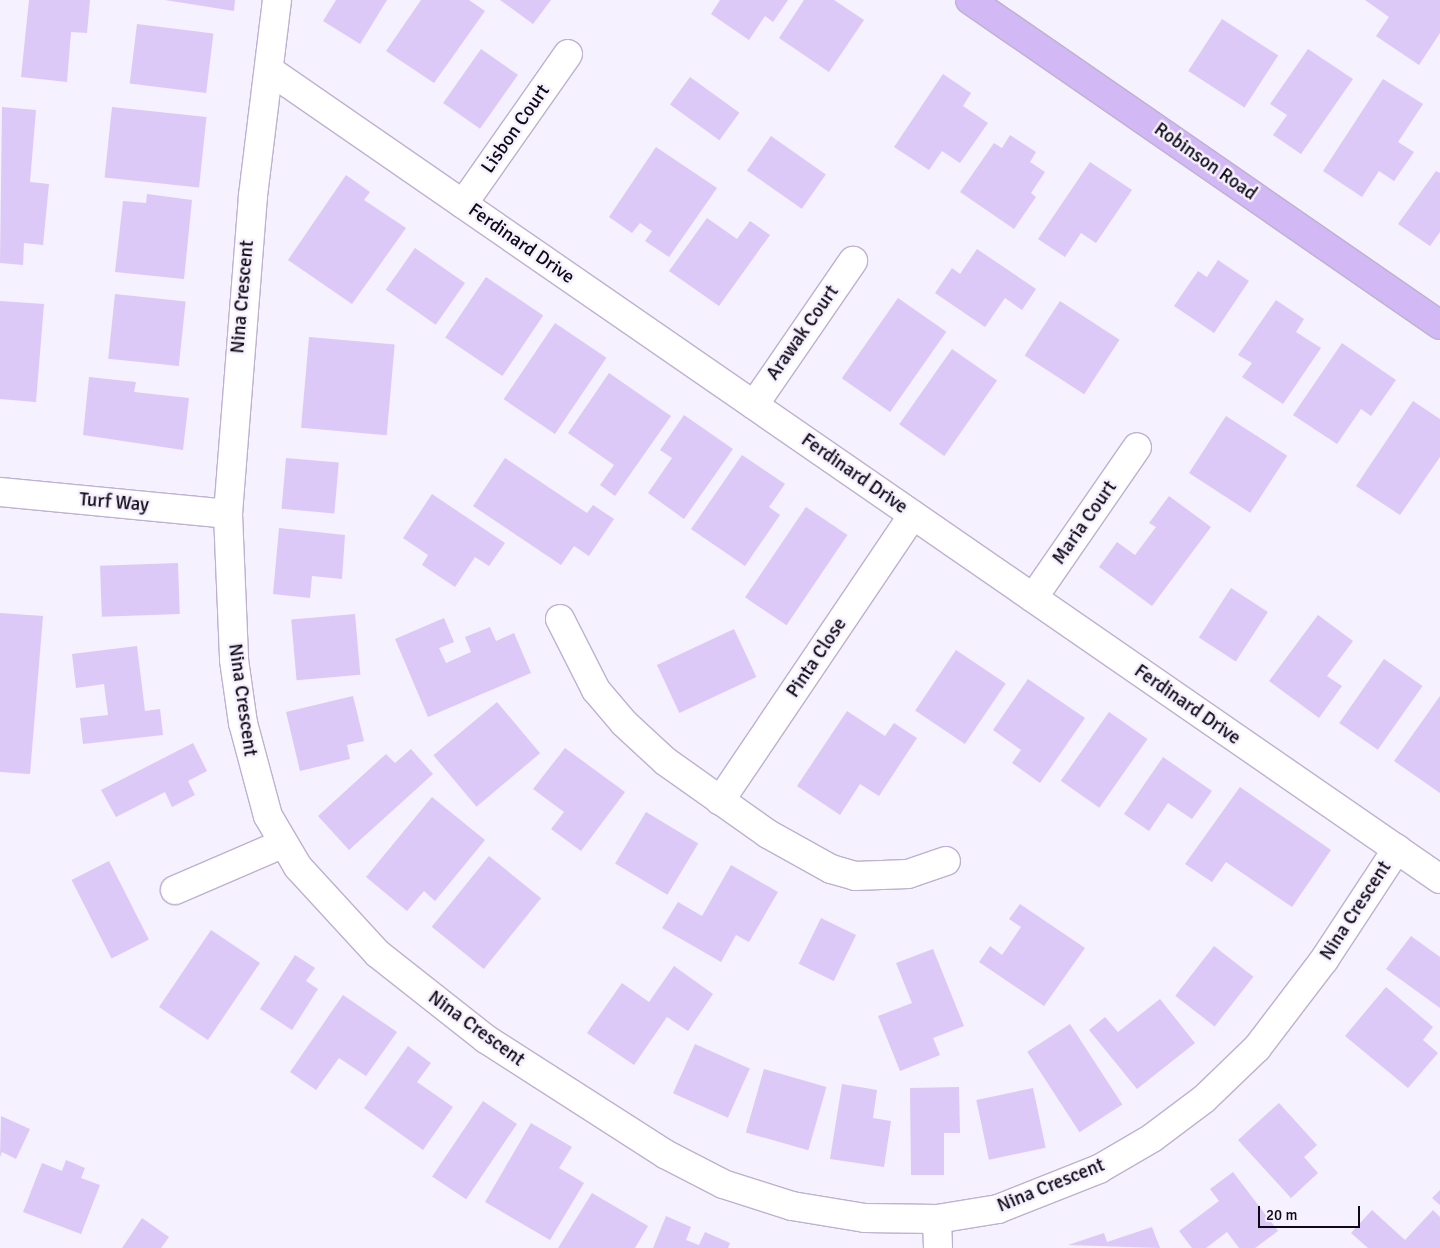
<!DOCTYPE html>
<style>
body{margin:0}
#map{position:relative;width:1440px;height:1248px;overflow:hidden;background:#f6f1fe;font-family:Signika,sans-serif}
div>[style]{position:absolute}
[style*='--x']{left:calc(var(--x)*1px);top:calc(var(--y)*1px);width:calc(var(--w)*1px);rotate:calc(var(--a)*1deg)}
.building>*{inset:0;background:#dcc9f7;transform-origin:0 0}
.roads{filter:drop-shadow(1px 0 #beb1d1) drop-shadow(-1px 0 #beb1d1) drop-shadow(0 1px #beb1d1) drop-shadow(0 -1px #beb1d1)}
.minor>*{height:28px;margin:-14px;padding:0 14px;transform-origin:14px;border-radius:14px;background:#fff}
.trunk>*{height:28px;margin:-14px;padding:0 14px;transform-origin:14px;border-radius:14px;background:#d3b8f6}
span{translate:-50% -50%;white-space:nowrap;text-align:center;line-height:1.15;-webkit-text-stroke:5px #f6f1fe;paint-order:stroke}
.street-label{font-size:19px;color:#0e0914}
.scale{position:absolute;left:1258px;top:1206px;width:102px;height:22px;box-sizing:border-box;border:2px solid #0e0914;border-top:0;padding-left:6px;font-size:15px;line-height:18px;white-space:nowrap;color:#0e0914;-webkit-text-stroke:4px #f6f1fe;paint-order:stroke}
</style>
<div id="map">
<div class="building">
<div style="clip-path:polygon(29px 0,90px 0,87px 33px,71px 32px,67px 82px,21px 77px)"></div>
<div style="clip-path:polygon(165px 0,235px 0,234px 11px)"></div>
<div style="clip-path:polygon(336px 0,387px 0,360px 44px,323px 21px)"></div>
<div style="clip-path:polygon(421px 0,469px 0,485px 11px,434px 83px,386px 51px)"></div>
<div style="clip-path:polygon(500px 0,551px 0,533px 24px)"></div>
<div style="clip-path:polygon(720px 0,788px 0,773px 22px,765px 16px,749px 40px,711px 14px)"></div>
<div style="clip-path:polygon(804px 0,834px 0,864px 20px,829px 72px,779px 38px)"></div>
<div style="clip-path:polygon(1365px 0,1440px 0,1440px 33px,1419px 65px,1376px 36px,1389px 17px)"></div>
<div style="left:1222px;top:19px;width:67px;height:62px;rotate:33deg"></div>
<div style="left:137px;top:24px;width:77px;height:60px;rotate:7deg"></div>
<div style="left:481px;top:49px;width:45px;height:66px;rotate:35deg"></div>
<div style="clip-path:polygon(1308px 49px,1353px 79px,1301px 154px,1273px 135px,1287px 115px,1270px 104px)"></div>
<div style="clip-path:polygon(943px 74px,971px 93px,963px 106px,988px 123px,960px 163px,942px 151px,929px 170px,894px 147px)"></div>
<div style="left:690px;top:77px;width:61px;height:34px;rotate:36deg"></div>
<div style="clip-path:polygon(1383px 79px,1423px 104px,1398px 142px,1414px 152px,1394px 181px,1379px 171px,1362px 197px,1323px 171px)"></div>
<div style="clip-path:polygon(2px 107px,36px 110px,30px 182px,49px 184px,43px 245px,24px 243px,23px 265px,0 263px)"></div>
<div style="left:112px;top:107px;width:95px;height:71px;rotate:6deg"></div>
<div style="clip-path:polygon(1010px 135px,1036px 152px,1030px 162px,1045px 172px,1031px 193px,1036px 197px,1014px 229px,960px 192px,994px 143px,1002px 148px)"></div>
<div style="left:771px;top:136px;width:67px;height:42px;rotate:35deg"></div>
<div style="clip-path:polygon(656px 147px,717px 188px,669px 257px,645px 241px,652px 231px,640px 223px,632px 233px,609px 217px)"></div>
<div style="clip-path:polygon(1090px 162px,1132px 190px,1096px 243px,1081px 233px,1065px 257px,1038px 239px)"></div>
<div style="clip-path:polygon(1436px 171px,1440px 173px,1440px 232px,1430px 246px,1398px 224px)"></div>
<div style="clip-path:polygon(346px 175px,370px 192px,364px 200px,406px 228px,352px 304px,288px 260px)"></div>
<div style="clip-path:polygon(147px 194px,192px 200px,184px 279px,115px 272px,123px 201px,146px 203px)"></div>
<div style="clip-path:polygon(707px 218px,737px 239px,750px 221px,770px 235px,719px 306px,669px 271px)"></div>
<div style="left:415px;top:248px;width:61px;height:51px;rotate:35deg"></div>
<div style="clip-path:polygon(977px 249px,1036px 289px,1022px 310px,1005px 298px,985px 327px,935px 293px,952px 268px,960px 274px)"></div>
<div style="clip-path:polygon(1218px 260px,1249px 281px,1214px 333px,1174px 306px,1198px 271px,1207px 277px)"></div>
<div style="left:486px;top:277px;width:69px;height:73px;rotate:34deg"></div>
<div style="left:115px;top:294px;width:71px;height:65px;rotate:6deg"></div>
<div style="left:898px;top:298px;width:59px;height:98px;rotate:35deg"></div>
<div style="clip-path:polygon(1276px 300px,1304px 319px,1296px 332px,1321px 348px,1283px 404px,1242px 377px,1252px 363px,1238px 355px)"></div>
<div style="clip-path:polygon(0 301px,44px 304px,36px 402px,0 399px)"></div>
<div style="left:1060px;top:301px;width:71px;height:65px;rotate:33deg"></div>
<div style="left:555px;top:323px;width:62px;height:92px;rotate:34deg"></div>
<div style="left:309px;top:337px;width:86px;height:91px;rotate:5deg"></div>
<div style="clip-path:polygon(1342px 343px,1396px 380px,1371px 416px,1361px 409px,1337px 444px,1293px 415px)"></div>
<div style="left:952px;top:349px;width:55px;height:92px;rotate:35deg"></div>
<div style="clip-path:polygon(609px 373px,671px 416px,615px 496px,600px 485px,614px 465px,568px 433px)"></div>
<div style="clip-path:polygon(89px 377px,136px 382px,134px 392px,189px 398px,183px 450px,83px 435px)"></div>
<div style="clip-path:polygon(1413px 401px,1440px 419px,1440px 457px,1400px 515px,1356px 486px)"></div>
<div style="clip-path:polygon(684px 415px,733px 449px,684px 519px,648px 493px,672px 458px,660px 450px)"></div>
<div style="left:1226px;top:416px;width:73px;height:68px;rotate:33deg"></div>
<div style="clip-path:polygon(742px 455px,785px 484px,769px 507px,780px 515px,745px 566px,691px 529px)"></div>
<div style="left:286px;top:458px;width:53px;height:51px;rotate:5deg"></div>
<div style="clip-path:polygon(505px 458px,587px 513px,593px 505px,614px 519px,589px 556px,574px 546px,561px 565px,473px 506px)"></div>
<div style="clip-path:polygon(432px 494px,505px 543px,489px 566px,475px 557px,455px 587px,422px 565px,428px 555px,403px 538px)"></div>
<div style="clip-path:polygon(1169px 496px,1211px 527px,1152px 606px,1099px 567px,1117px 542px,1135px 555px,1156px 527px,1149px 523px)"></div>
<div style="left:806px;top:507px;width:50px;height:109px;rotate:34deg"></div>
<div style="clip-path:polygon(279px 528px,345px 535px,342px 579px,312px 576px,310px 598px,273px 594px)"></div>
<div style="left:178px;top:563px;width:51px;height:78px;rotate:88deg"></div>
<div style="left:1231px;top:588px;width:44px;height:59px;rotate:33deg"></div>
<div style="clip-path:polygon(0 613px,43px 616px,30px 774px,0 772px)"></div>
<div style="left:355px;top:614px;width:61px;height:64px;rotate:85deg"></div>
<div style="clip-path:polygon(1318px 615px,1353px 641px,1327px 676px,1342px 686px,1319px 718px,1269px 681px)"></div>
<div style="clip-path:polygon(444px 618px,454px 642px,439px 648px,446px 663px,471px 652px,465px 637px,490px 627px,496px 641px,514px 633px,531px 673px,428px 717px,395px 639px)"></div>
<div style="left:734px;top:629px;width:53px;height:85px;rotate:65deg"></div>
<div style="clip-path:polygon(137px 646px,145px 711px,160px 709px,163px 735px,83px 744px,80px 718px,108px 715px,104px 684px,76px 688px,72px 654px)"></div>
<div style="left:956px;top:650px;width:60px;height:73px;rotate:34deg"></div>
<div style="left:1384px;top:659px;width:47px;height:78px;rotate:35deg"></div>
<div style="clip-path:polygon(1028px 679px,1085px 718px,1040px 783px,1012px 763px,1021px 750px,993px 730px)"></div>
<div style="clip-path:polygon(353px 696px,364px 741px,347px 745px,350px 759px,300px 771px,286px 712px)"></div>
<div style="clip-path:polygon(1440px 696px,1440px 793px,1394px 761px)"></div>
<div style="left:497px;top:702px;width:67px;height:83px;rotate:50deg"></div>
<div style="clip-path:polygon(847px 711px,885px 736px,894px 723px,917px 738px,879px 796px,860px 784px,840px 815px,797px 786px)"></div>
<div style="left:1109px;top:712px;width:47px;height:84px;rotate:35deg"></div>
<div style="clip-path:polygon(193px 743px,207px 771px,188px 781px,195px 795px,172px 807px,165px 792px,116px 817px,101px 790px)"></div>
<div style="clip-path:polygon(565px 748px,625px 792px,581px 851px,551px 829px,564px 812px,533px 789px)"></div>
<div style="clip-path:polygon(411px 749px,433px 774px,349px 850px,318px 816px,386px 754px,395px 763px)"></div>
<div style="clip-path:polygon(1163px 757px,1212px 791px,1192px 819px,1168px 803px,1149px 831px,1124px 814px)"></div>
<div style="clip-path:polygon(1240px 787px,1331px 850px,1292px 907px,1226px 862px,1212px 882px,1185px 864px)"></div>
<div style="clip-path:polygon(432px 797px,485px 840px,435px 901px,424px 891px,407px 911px,366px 877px)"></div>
<div style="left:646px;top:812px;width:61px;height:60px;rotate:31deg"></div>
<div style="left:489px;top:856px;width:67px;height:91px;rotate:39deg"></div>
<div style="left:109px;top:861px;width:88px;height:42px;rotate:63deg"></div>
<div style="clip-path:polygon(731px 865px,778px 892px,749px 942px,736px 935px,721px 962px,662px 928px,678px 902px,702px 916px)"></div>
<div style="clip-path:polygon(1020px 904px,1085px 948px,1044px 1006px,979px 962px,990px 946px,1002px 955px,1021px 927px,1009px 919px)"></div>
<div style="left:821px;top:918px;width:39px;height:51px;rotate:26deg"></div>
<div style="left:211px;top:930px;width:59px;height:93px;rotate:34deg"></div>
<div style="clip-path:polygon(1411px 936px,1440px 957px,1440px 1008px,1386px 969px)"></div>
<div style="left:1214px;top:946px;width:50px;height:63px;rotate:38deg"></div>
<div style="clip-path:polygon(933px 949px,964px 1026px,933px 1038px,940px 1055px,900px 1071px,878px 1016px,912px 1003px,896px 963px)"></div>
<div style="clip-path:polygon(295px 955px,315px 968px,306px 981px,318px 989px,292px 1030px,260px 1009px)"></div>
<div style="clip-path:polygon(674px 966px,713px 994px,688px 1031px,667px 1017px,634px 1065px,587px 1033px,622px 983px,649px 1002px)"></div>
<div style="clip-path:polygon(1386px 987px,1433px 1027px,1423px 1040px,1438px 1053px,1408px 1088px,1345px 1036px)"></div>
<div style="clip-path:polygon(343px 995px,397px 1032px,366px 1076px,339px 1058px,316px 1090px,290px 1072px)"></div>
<div style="clip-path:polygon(1160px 999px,1195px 1043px,1137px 1089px,1089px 1030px,1105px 1017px,1118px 1032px)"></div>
<div style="left:1070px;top:1024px;width:96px;height:51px;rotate:57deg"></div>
<div style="left:695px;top:1044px;width:60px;height:54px;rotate:24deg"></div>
<div style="clip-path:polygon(408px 1046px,431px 1063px,417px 1082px,453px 1107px,423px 1150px,364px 1108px)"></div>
<div style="left:764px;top:1069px;width:65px;height:66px;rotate:16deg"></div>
<div style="clip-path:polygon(842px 1084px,877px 1090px,873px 1118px,891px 1121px,884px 1167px,830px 1159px)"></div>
<div style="clip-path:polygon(959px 1087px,960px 1133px,944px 1133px,944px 1175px,911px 1175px,910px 1088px)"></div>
<div style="left:1033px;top:1088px;width:61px;height:58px;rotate:78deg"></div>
<div style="left:483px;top:1101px;width:41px;height:91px;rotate:34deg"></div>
<div style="clip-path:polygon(1279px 1103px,1317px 1145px,1304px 1157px,1318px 1173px,1291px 1198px,1238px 1140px)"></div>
<div style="clip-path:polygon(1px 1116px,30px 1129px,16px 1159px,2px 1152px,0 1157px)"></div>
<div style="clip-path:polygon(531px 1123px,572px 1147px,559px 1168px,584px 1183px,550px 1240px,485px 1202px)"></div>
<div style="clip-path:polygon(66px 1160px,85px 1168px,81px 1178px,100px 1185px,81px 1234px,23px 1212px,42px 1163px,62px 1171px)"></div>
<div style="clip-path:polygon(1233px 1172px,1278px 1231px,1255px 1248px,1239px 1248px,1227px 1232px,1206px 1248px,1192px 1248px,1179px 1231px,1219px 1201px,1210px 1189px)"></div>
<div style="clip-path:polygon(1440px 1190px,1440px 1205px,1432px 1198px)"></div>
<div style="clip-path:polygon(592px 1193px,648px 1226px,635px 1248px,558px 1248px)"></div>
<div style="clip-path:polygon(1372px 1210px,1405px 1240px,1433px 1210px,1440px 1217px,1440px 1248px,1368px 1248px,1351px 1233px)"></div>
<div style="clip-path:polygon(666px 1216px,691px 1227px,686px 1240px,699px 1245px,705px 1232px,730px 1243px,728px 1248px,653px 1248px)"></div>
<div style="clip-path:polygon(142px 1218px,169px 1237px,161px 1248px,122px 1248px)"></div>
<div style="clip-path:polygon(1152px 1227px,1160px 1248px,1068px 1245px,1104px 1233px,1107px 1242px)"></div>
</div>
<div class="roads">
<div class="minor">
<div style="--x:277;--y:0;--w:197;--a:97"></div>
<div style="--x:253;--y:196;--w:319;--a:94.5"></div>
<div style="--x:228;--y:514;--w:146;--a:87.6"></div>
<div style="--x:234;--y:660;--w:64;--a:81.9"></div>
<div style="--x:243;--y:723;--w:96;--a:75"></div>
<div style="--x:268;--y:816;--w:59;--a:59.5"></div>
<div style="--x:298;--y:867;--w:118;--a:47.4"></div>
<div style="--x:378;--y:954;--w:137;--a:38.2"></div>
<div style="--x:486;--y:1039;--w:213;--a:32.7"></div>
<div style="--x:665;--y:1154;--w:65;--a:27.3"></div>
<div style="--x:723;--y:1184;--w:72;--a:17.7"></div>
<div style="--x:792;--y:1206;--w:74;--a:9.3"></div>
<div style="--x:865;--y:1218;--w:72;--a:0.8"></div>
<div style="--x:937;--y:1219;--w:62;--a:-9.3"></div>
<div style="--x:998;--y:1209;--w:109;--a:-21.6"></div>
<div style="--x:1099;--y:1169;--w:61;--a:-30.3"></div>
<div style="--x:1152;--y:1138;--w:65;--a:-36.9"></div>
<div style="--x:1204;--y:1099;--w:74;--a:-43.9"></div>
<div style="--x:1257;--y:1048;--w:111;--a:-52.7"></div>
<div style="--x:1324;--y:960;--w:133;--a:-56.7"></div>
<div style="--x:269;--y:70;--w:1423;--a:34.64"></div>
<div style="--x:463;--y:204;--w:183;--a:-55"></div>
<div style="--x:754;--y:405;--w:175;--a:-55.5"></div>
<div style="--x:0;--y:492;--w:229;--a:5.5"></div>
<div style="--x:1033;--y:598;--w:183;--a:-55.4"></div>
<div style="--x:560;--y:619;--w:80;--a:63.1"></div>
<div style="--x:596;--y:690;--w:43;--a:49.7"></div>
<div style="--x:624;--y:723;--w:56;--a:42.8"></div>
<div style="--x:665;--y:761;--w:126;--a:35.3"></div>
<div style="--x:768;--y:834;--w:72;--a:29.1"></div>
<div style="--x:831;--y:869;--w:25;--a:16"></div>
<div style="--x:855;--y:876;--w:53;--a:-2.2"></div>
<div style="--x:908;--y:874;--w:40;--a:-18.9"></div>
<div style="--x:720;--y:801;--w:345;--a:-56"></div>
<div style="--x:175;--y:890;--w:116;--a:-23.3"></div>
<div style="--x:937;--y:1219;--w:29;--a:88"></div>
</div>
<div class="trunk">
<div style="--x:970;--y:0;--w:571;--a:34.66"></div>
</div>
</div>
<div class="street-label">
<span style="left:516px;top:129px;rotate:-55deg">Lisbon Court</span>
<span style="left:1205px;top:162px;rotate:35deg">Robinson Road</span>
<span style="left:521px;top:244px;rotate:35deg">Ferdinard Drive</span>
<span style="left:243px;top:297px;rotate:-85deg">Nina Crescent</span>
<span style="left:803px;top:333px;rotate:-55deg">Arawak Court</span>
<span style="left:854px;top:474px;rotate:35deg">Ferdinard Drive</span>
<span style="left:114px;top:503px;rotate:5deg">Turf Way</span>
<span style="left:1085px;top:523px;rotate:-55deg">Maria Court</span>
<span style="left:817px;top:658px;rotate:-56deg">Pinta Close</span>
<span style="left:242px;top:700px;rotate:82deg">Nina Crescent</span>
<span style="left:1187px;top:705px;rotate:35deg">Ferdinard Drive</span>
<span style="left:1356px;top:911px;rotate:-57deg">Nina Crescent</span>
<span style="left:476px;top:1029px;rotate:36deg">Nina Crescent</span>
<span style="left:1051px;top:1186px;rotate:-22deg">Nina Crescent</span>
</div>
<div class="scale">20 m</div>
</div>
